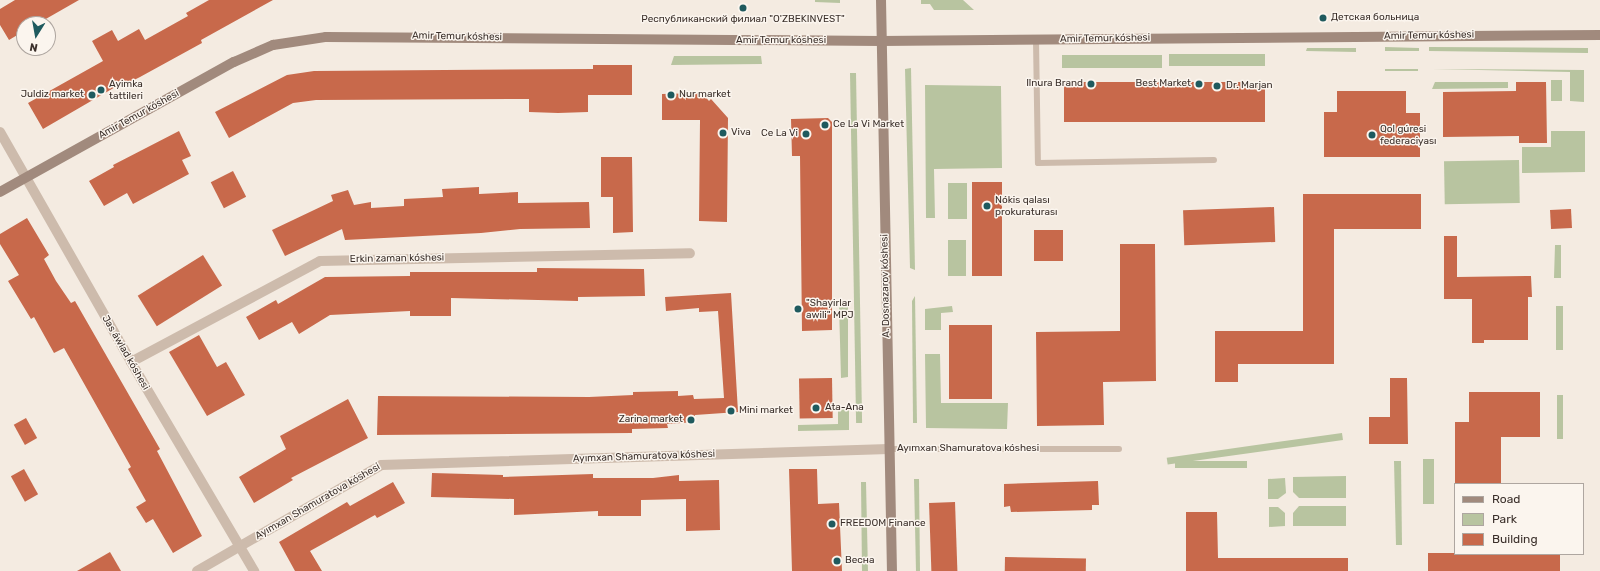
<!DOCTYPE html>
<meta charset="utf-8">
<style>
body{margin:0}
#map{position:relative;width:1600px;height:571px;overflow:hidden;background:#f4ebe1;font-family:Rubik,sans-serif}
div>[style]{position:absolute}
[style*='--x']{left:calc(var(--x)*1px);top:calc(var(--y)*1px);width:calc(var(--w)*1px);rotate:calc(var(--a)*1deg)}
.green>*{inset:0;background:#b8c4a0;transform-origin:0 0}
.building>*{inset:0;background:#c8694b;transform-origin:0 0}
.lane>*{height:6px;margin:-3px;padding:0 3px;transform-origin:3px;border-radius:3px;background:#cdbbac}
.street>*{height:10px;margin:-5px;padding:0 5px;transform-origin:5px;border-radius:5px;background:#cdbbac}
.secondary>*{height:10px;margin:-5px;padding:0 5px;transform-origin:5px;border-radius:5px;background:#a18a7d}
.dots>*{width:11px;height:11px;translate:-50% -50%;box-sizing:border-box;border:2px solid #fbf5ee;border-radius:50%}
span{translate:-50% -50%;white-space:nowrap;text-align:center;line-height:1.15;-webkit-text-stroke:3px #fbf5ee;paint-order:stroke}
.poi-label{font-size:10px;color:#3b302b}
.left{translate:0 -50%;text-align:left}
.right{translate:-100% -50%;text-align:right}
.street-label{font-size:10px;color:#3b302b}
.legend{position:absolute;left:1454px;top:483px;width:130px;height:72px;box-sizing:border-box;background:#fbf5ee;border:1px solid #aea6a0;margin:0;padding:5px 7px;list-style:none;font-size:12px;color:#3b302b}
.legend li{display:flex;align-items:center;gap:8px;height:20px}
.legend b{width:20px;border:1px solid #aea6a0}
.north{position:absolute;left:16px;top:16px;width:40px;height:40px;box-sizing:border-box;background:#fbf5ee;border:1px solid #aea6a0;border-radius:50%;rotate:191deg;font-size:11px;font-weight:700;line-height:16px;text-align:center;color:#3b302b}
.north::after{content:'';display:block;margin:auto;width:14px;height:18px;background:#1f5a5e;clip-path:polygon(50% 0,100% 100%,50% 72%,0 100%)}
</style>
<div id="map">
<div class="green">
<div style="clip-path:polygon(815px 0,840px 0,840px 3px,815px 2px)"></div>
<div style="clip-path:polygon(921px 0,963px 0,974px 10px,934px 10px,930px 4px,921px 4px)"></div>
<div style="clip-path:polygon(1385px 47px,1419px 48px,1419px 51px,1385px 51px)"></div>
<div style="clip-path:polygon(1429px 47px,1588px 48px,1588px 53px,1429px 51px)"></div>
<div style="clip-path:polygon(1307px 48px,1356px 48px,1356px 52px,1306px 51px)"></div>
<div style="left:1265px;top:54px;width:12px;height:96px;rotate:90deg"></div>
<div style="left:1062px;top:55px;width:100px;height:13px"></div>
<div style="clip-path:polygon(674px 56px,761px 56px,762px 64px,671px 65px)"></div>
<div style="clip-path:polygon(911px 68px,915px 270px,910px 268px,905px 69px)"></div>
<div style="left:1385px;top:69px;width:33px;height:2px"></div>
<div style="clip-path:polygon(1432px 69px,1584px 70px,1584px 102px,1570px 101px,1570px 72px)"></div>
<div style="left:856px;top:73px;width:350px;height:6px;rotate:89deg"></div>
<div style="left:1551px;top:80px;width:11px;height:21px"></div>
<div style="clip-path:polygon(1435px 82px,1508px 82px,1508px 88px,1432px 89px)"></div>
<div style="clip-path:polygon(925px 85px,1001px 86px,1002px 168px,934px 169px,935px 218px,926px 218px)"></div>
<div style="clip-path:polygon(1551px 131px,1585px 131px,1585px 172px,1522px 173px,1522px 147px,1551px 147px)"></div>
<div style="left:1519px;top:160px;width:43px;height:75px;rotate:89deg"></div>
<div style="left:948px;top:183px;width:19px;height:36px"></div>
<div style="left:948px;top:240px;width:18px;height:36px"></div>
<div style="clip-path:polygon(1555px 245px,1561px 245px,1561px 278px,1554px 278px)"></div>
<div style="clip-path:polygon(915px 296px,917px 423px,913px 423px,912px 301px)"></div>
<div style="clip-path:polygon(839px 305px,848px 305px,848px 377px,841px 378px)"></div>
<div style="clip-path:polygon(952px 306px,953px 312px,941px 313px,941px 330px,925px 330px,925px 309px)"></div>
<div style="left:1556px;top:306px;width:7px;height:44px"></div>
<div style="clip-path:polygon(925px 354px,940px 354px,941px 403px,1008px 403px,1007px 429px,926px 428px)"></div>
<div style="left:1557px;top:395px;width:6px;height:44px"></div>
<div style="clip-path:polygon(849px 408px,849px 430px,798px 431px,798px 425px,838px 424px,838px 409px)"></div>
<div style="left:1342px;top:433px;width:7px;height:177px;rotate:82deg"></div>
<div style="left:1423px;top:459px;width:11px;height:45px"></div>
<div style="left:1247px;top:461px;width:7px;height:72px;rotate:90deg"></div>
<div style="clip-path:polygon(1394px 461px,1401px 461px,1402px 545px,1396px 545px)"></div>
<div style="clip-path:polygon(1346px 476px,1346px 498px,1299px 498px,1293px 492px,1293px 477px)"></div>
<div style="clip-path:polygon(1285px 478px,1286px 493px,1278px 499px,1268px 499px,1268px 479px)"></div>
<div style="clip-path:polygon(914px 479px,919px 479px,920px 571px,916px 571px)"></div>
<div style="clip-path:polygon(861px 482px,866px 482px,868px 571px,862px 571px)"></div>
<div style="clip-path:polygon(1299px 506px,1346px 506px,1346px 526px,1293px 526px,1293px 513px)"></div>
<div style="clip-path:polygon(1269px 507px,1278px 507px,1285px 513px,1285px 526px,1269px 527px)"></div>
</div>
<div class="building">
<div style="clip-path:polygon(15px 0,79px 0,37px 24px,24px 24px,24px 31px,9px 40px,0 25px,0 9px)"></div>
<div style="clip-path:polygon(209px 0,273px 0,201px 40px,202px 43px,140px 77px,118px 88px,117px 86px,43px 129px,28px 103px,103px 61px,92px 41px,112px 30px,118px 41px,139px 29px,145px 40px,188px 16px,186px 13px)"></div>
<div style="clip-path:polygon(593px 65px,632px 65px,632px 95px,588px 95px,588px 112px,558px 113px,529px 112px,529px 99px,316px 100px,293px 103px,229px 138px,215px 112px,287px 75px,314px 71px,593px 69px)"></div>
<div style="left:1064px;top:82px;width:201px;height:40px"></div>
<div style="clip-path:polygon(1516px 82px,1546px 82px,1547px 143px,1519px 143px,1519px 136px,1443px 137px,1443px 92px,1516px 91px)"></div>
<div style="clip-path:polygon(1337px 91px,1406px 91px,1406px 113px,1420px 113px,1420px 157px,1324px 157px,1324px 112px,1337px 112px)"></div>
<div style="clip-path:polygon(702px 93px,709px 101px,711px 99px,728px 118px,727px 222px,699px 221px,700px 120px,662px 120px,662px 94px)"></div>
<div style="clip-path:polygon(828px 118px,832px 122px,832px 330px,802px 331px,800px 156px,792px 156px,791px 119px)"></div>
<div style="clip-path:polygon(179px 131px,191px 156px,182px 160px,189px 174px,133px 204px,127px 193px,104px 206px,89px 181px,114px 167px,113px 165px)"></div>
<div style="clip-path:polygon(601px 157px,632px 157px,633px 232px,613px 233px,613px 197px,601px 197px)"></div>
<div style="left:233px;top:171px;width:29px;height:25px;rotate:63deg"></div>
<div style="left:972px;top:182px;width:30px;height:94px"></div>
<div style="clip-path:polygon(479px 187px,479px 194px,518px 192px,518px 203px,589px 202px,590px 228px,520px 229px,481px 233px,345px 240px,342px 229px,285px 256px,272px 230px,333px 201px,331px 195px,348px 190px,354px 205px,371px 202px,371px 208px,404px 206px,404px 199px,443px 197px,442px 189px)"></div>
<div style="clip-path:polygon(1303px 194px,1421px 194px,1421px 229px,1334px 229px,1334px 364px,1238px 364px,1238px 382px,1215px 382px,1215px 331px,1303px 331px)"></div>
<div style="left:1274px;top:207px;width:35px;height:91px;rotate:88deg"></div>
<div style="left:1571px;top:209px;width:19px;height:21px;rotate:87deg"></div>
<div style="clip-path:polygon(27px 218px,49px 255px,44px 259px,56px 281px,71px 303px,75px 301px,160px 449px,157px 451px,202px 536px,173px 553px,153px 519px,146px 523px,136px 507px,146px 501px,128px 469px,131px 467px,64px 348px,54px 353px,34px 317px,31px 319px,8px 281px,19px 275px,0 244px,0 234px)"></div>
<div style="left:1034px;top:230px;width:29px;height:31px"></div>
<div style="clip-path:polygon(1444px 236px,1457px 236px,1457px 277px,1531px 276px,1532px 297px,1528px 297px,1528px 340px,1484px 340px,1484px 343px,1472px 343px,1472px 299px,1444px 299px)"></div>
<div style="clip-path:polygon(1120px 244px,1155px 244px,1156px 381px,1103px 382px,1104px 425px,1037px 426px,1036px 332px,1120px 331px)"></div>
<div style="left:203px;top:255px;width:36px;height:77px;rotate:58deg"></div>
<div style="clip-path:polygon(537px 268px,644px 269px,645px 296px,578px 297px,578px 301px,451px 298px,451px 316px,410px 316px,410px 311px,330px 315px,299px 334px,292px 322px,259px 340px,246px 317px,276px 300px,278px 304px,325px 277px,410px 276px,410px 272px,537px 272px)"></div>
<div style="clip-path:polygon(731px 293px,738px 412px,695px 415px,695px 422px,667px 424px,668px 428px,632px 429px,632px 433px,377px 435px,378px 396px,589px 397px,633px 395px,633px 392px,678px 391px,678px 396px,693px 395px,694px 399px,724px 398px,718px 311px,699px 312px,699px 308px,666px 311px,665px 297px)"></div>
<div style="left:949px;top:325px;width:43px;height:74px"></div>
<div style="clip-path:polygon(199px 335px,217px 367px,226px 362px,245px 395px,207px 416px,169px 352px)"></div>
<div style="left:832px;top:378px;width:40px;height:33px;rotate:89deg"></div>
<div style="clip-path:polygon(1390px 378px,1407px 378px,1408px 444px,1369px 444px,1369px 417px,1390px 417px)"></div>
<div style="clip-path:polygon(1469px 392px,1540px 392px,1540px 437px,1501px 437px,1501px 484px,1455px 484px,1455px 422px,1469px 422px)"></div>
<div style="clip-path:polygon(348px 399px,368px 438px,291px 478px,293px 480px,254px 503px,239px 477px,286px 449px,280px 436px)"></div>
<div style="left:26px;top:418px;width:23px;height:14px;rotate:61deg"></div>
<div style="left:24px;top:469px;width:29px;height:15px;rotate:61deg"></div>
<div style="clip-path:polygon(789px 469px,817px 469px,818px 504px,839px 503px,842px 571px,792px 571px)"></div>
<div style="clip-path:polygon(432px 473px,503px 475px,503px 477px,593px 474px,593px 478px,653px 478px,679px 475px,679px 481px,719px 480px,720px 530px,686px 531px,686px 499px,641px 500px,641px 516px,598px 516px,598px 511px,514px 515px,514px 499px,431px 497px)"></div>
<div style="clip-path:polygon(1098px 481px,1099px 505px,1092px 505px,1092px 510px,1011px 512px,1010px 506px,1004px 507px,1004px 484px)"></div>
<div style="clip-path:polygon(393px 482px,405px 503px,377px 518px,375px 515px,310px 551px,322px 571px,295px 571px,279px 542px,347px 502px,350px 506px)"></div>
<div style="left:955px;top:502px;width:69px;height:26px;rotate:88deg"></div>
<div style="clip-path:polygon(1186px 512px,1217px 512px,1218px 558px,1348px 558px,1348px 571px,1186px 571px)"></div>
<div style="clip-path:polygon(110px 552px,121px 571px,77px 571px)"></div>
<div style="left:1428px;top:553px;width:132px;height:18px"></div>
<div style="left:1005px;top:557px;width:81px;height:14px;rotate:1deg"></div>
</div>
<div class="lane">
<div style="--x:1036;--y:40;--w:123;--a:89.1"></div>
<div style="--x:1038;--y:163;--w:176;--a:-1"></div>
<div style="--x:889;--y:449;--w:230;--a:0"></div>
</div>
<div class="street">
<div style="--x:0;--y:132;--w:265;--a:60.3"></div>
<div style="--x:131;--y:362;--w:243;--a:59.5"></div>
<div style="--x:131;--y:362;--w:214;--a:-28.1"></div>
<div style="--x:320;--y:261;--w:370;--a:-1.2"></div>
<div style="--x:197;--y:571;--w:212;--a:-29.9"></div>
<div style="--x:381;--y:465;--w:508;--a:-1.8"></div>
</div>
<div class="secondary">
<div style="--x:881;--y:0;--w:571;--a:88.9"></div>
<div style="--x:0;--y:192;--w:268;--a:-29.1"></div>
<div style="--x:234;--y:62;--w:43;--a:-23.6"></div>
<div style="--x:273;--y:45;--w:54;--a:-8.6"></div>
<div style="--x:326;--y:37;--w:555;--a:0.41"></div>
<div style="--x:881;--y:41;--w:719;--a:-0.48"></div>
</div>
<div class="dots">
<div style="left:743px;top:8px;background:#1f5a5e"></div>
<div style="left:1323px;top:18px;background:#1f5a5e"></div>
<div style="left:1091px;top:84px;background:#1f5a5e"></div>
<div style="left:1199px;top:84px;background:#1f5a5e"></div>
<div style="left:1217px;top:86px;background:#1f5a5e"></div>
<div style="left:101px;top:90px;background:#1f5a5e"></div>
<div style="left:92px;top:95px;background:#1f5a5e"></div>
<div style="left:671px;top:95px;background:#1f5a5e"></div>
<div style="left:825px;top:125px;background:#1f5a5e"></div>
<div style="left:723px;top:133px;background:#1f5a5e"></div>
<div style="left:806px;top:134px;background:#1f5a5e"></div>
<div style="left:1372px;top:135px;background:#1f5a5e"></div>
<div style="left:987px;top:206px;background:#1f5a5e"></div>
<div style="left:798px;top:309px;background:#1f5a5e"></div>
<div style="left:816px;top:408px;background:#1f5a5e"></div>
<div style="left:731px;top:411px;background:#1f5a5e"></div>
<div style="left:691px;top:420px;background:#1f5a5e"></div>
<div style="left:832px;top:524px;background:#1f5a5e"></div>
<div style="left:837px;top:561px;background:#1f5a5e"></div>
</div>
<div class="poi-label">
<span class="left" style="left:1331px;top:18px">Детская больница</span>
<span style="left:743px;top:20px">Республиканский филиал "O'ZBEKINVEST"</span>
<span class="left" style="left:109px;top:90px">Ayimka<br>tattileri</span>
<span class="right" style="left:1083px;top:84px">Ilnura Brand</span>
<span class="right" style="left:1191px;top:84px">Best Market</span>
<span class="left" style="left:1226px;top:86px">Dr. Marjan</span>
<span class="right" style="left:84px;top:95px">Juldiz market</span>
<span class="left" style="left:679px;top:95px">Nur market</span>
<span class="left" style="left:833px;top:125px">Ce La Vi Market</span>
<span class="left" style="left:1380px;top:135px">Qol gúresi<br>federaciyası</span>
<span class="left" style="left:731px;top:133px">Viva</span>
<span class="right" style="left:798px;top:134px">Ce La Vi</span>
<span class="left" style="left:995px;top:206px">Nókis qalası<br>prokuraturası</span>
<span class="left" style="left:806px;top:309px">"Shayirlar<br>awili" MPJ</span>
<span class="left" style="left:825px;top:408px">Ata-Ana</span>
<span class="left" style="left:739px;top:411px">Mini market</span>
<span class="right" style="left:683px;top:420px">Zarina market</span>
<span class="left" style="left:840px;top:524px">FREEDOM Finance</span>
<span class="left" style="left:845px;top:561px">Весна</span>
</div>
<div class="street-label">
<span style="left:1429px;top:36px;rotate:-1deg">Amir Temur kóshesi</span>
<span style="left:457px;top:37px;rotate:1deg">Amir Temur kóshesi</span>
<span style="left:1105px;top:39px;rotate:-1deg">Amir Temur kóshesi</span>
<span style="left:781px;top:41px">Amir Temur kóshesi</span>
<span style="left:139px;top:115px;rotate:-29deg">Amir Temur kóshesi</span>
<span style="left:397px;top:259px;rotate:-1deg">Erkin zaman kóshesi</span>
<span style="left:886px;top:286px;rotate:-91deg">A. Dosnazarov kóshesi</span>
<span style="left:125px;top:353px;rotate:60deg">Jas áwlad kóshesi</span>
<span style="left:968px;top:449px">Ayımxan Shamuratova kóshesi</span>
<span style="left:644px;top:457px;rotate:-2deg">Ayımxan Shamuratova kóshesi</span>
<span style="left:318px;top:502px;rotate:-30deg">Ayımxan Shamuratova kóshesi</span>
</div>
<ul class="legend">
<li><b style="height:5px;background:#a18a7d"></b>Road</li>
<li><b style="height:11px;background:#b8c4a0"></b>Park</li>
<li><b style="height:11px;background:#c8694b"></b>Building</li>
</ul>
<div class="north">N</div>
</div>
